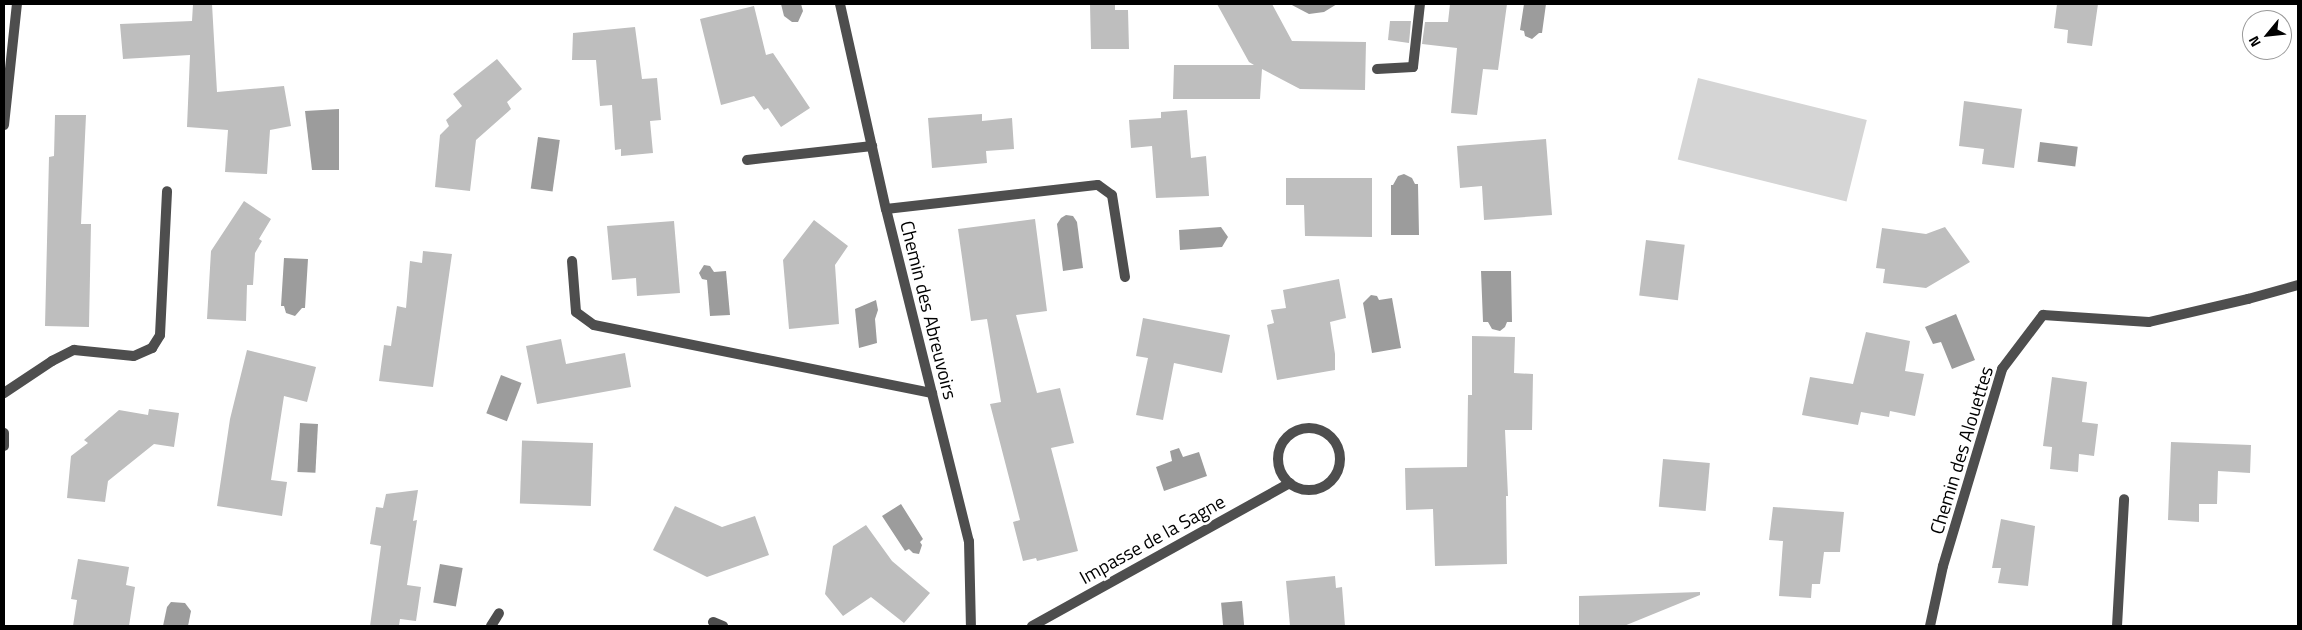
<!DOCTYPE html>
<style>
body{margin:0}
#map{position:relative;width:2302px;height:630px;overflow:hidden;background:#fff;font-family:"Titillium Web",sans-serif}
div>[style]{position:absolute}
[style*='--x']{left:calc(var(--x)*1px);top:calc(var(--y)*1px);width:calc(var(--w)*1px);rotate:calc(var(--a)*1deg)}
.green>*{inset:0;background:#d5d5d5;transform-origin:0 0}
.water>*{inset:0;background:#9c9c9c;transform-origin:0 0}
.building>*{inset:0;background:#bebebe;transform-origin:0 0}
.lane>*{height:10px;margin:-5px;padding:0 5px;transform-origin:5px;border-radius:5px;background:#4e4e4e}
.street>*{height:10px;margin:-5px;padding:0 5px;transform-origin:5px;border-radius:5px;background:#4e4e4e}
.street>.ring{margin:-5px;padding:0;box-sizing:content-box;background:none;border:10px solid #4e4e4e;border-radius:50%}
span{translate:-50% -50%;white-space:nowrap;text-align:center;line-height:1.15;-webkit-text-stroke:5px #fff;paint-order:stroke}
.street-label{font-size:19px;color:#000}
.frame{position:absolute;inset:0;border:5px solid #000;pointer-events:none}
.north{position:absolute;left:2242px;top:10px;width:50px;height:50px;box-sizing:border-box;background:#fff;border:1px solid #999;border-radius:50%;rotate:242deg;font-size:14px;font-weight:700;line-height:20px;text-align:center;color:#000}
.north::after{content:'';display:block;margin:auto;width:18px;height:22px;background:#000;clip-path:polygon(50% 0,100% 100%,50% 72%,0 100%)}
</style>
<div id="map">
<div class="green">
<div style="left:1698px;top:78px;width:174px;height:84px;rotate:14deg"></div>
</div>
<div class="water">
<div style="clip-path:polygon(781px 4px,801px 4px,803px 11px,798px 22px,792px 22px,784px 16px)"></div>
<div style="clip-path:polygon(1290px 4px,1337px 4px,1324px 12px,1309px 14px)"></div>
<div style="clip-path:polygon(1524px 4px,1546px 4px,1542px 33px,1539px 33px,1532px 39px,1525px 36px,1524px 31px,1520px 30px)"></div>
<div style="clip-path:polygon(339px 109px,339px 170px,312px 170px,305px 111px)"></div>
<div style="left:538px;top:137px;width:22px;height:52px;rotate:8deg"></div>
<div style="left:2040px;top:142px;width:38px;height:20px;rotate:7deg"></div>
<div style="clip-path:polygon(1404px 174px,1412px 178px,1415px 184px,1418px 184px,1419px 235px,1391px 235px,1391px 185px,1393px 185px,1398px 176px)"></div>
<div style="clip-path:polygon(1066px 215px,1073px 216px,1077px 222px,1083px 268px,1063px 271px,1057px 224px,1061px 218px)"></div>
<div style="clip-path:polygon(1221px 227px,1228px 237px,1222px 247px,1180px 250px,1179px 230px)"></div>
<div style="clip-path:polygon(284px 258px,308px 259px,305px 308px,302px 308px,295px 316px,286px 313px,284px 306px,281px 306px)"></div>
<div style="clip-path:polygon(704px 265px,710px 266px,714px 272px,726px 271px,730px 315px,710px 316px,707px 280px,702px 279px,699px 273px)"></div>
<div style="clip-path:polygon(1481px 271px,1511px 271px,1512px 322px,1507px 322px,1505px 327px,1500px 331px,1492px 329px,1488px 322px,1483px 322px)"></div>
<div style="clip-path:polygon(1371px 295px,1377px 296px,1379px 300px,1392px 298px,1401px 348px,1372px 353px,1363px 303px)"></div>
<div style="clip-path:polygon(876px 300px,878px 310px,875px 319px,877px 343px,859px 348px,855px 309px)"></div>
<div style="clip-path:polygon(1956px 314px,1975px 360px,1952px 369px,1941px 342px,1933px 344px,1925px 327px)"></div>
<div style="left:501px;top:375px;width:22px;height:41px;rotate:21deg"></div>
<div style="left:300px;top:423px;width:18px;height:49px;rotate:3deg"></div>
<div style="clip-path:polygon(1179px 448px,1183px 457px,1199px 452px,1207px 476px,1164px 491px,1156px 467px,1172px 461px,1170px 451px)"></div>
<div style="clip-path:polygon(901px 504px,923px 539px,920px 542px,922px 545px,919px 554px,913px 553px,909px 549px,905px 551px,882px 516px)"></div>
<div style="left:440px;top:564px;width:23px;height:39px;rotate:10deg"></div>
<div style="left:1242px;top:601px;width:25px;height:21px;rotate:85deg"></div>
<div style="clip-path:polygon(171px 602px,185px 603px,191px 611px,188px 626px,163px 626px,167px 607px)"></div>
</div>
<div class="building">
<div style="clip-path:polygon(193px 4px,212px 4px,217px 92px,284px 86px,291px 126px,270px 130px,267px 174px,225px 172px,228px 130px,187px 127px,190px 55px,123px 59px,120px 24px,192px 21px)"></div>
<div style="clip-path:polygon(1090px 4px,1115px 4px,1115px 10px,1128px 10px,1129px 49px,1091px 49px)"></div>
<div style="clip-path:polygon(1217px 4px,1272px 4px,1292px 41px,1366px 42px,1365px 90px,1300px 89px,1262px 69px,1260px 99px,1173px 99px,1174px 65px,1254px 65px,1249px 62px)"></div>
<div style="clip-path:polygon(1450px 4px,1507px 4px,1498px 70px,1483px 69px,1477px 115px,1451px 113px,1457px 48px,1422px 44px,1425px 22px,1448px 22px)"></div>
<div style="clip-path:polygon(2057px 4px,2098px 4px,2092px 46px,2067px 43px,2068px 30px,2054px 28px)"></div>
<div style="clip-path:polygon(754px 6px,766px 55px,773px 53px,810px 108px,781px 127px,768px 108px,764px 110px,754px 96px,721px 105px,700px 19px)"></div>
<div style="clip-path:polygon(1390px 21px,1411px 21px,1409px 43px,1388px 40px)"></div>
<div style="clip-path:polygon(635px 27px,642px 79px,657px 78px,661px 120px,650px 121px,653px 153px,621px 156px,621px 149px,615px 150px,612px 105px,600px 106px,596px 60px,572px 60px,573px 33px)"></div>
<div style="clip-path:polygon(497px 59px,522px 89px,507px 102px,511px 109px,476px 140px,470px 191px,435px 187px,440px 135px,449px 126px,446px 120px,462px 106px,453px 94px)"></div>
<div style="clip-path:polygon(1964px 101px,2022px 109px,2014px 168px,1982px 164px,1984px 149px,1959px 146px)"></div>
<div style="clip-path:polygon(1187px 110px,1191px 158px,1206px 156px,1209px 196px,1156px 198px,1152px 146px,1131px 148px,1129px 120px,1161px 118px,1161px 112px)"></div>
<div style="clip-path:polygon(982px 114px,982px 121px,1012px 118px,1014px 149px,986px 151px,987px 163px,932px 168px,928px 118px)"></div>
<div style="clip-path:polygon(55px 115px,86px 115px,81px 224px,91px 224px,89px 327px,45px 326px,49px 157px,54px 156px)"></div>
<div style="clip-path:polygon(1546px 139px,1552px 215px,1484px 220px,1482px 186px,1460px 188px,1457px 146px)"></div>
<div style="clip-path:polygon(1286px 178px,1372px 178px,1372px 237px,1305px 236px,1304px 205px,1286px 205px)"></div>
<div style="clip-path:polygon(244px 201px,271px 219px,259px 239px,262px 241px,255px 253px,253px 285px,247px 285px,246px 321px,207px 319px,211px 251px)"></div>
<div style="clip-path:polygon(1035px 219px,1047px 311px,1016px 315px,1037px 393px,1060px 388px,1074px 443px,1051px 448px,1078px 551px,1037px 561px,1036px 558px,1023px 561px,1013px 522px,1020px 520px,990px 404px,1001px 402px,987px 319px,971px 321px,958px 229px)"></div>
<div style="clip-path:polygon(814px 220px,848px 246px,835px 265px,839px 324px,789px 329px,783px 260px)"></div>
<div style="clip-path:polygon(674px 221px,680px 293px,637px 296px,636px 278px,612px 280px,607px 226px)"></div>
<div style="clip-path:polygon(1945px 227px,1970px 262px,1926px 288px,1883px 283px,1885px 269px,1876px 268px,1882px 228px,1926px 234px)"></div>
<div style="left:1646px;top:240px;width:39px;height:56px;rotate:7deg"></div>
<div style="clip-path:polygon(423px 251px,452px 254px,433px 387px,379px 381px,384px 345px,391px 346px,397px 306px,406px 308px,410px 261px,422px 263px)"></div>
<div style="clip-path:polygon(1339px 279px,1346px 318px,1330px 322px,1335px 354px,1335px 370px,1277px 380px,1267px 325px,1274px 323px,1271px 310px,1286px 308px,1283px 290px)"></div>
<div style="clip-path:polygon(1143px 318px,1230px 335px,1222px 373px,1174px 363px,1163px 420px,1136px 415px,1148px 358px,1136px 356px)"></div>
<div style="clip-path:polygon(1866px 332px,1910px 341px,1905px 371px,1924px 374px,1915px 416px,1890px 411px,1889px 417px,1861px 412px,1858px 425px,1802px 415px,1810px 377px,1853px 384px)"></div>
<div style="clip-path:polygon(1472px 336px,1515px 337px,1514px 373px,1533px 374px,1532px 430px,1505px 430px,1508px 496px,1506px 496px,1507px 564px,1435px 566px,1433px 509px,1406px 510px,1405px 468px,1467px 467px,1468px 395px,1472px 395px)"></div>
<div style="clip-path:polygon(561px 339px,566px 364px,625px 353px,631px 387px,537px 404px,526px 346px)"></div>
<div style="clip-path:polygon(247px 350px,316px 367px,307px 402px,284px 396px,271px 480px,287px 482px,282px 516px,217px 506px,230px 419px)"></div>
<div style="clip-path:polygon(2052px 377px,2087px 382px,2082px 422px,2098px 424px,2094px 456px,2079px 454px,2078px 472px,2050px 469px,2052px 447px,2043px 446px)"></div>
<div style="clip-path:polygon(149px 409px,179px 413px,174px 447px,154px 444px,108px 481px,105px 502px,67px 498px,71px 456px,88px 443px,84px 440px,119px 410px,148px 415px)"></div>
<div style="clip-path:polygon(2171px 442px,2251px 445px,2250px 473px,2218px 471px,2217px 504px,2199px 504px,2199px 522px,2168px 520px)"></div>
<div style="left:593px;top:443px;width:63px;height:71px;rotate:92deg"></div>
<div style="left:1663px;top:459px;width:47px;height:48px;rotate:5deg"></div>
<div style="clip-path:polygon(418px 490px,413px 521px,417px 520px,407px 585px,421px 587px,416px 621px,400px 619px,399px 626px,370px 626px,381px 546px,370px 544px,376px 507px,383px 508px,386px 494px)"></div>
<div style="clip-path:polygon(675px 506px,722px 527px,755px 516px,769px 555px,707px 577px,653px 550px)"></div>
<div style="clip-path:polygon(1773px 507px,1844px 512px,1840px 552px,1824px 552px,1820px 584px,1812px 584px,1811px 598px,1779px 596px,1783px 541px,1769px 540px)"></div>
<div style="clip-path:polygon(2001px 519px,2035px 526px,2028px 586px,1998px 583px,2001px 568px,1992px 568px)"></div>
<div style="clip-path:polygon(866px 525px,892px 561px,930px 593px,904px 623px,871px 597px,843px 616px,825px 594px,833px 546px)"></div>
<div style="clip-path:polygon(78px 559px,129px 567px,126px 585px,135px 587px,129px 626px,73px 626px,77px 600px,71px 599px)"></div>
<div style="clip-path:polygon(1335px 576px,1336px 588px,1342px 587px,1345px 626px,1290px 626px,1286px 581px)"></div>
<div style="clip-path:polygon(1700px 592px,1700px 595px,1624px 626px,1579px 626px,1579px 596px)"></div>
</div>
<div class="lane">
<div style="--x:1377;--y:69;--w:36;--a:-3"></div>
<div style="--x:1413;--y:67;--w:63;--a:-83.7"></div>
<div style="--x:747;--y:160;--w:126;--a:-6.4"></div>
<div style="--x:886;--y:209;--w:213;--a:-6.5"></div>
<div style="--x:1098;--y:185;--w:17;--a:36"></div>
<div style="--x:1112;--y:195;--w:83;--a:81"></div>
<div style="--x:572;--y:261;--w:51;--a:85.5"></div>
<div style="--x:576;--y:312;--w:22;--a:36"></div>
<div style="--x:594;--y:325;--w:345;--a:11.4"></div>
<div style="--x:4;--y:393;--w:58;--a:-33.7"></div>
<div style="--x:52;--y:361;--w:25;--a:-27"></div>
<div style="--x:74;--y:350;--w:60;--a:5.7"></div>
<div style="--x:134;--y:356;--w:20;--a:-24"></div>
<div style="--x:152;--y:348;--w:15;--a:-58"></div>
<div style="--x:160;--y:335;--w:144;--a:-87.2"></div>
<div style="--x:713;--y:622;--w:11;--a:22"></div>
</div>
<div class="street">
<div style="--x:840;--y:4;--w:210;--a:77.4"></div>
<div style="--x:886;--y:209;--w:342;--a:76"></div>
<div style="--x:969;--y:541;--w:85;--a:88.7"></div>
<div style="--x:4;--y:125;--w:122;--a:-83.9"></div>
<div class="ring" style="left:1278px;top:428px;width:52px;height:52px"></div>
<div style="--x:4;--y:433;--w:13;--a:90"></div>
<div style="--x:491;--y:626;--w:15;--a:-58"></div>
<div style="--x:1032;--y:626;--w:295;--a:-29"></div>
<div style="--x:1930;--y:626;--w:61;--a:-77.8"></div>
<div style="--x:1943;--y:566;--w:206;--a:-73.3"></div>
<div style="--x:2002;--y:369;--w:68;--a:-52.8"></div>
<div style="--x:2043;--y:315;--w:106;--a:3.8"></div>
<div style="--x:2149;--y:322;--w:102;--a:-13.1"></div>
<div style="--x:2248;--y:299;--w:52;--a:-15.6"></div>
<div style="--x:2117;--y:626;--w:127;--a:-86.8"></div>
</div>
<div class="street-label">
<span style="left:929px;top:310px;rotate:76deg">Chemin des Abreuvoirs</span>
<span style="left:1961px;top:450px;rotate:-73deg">Chemin des Alouettes</span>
<span style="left:1152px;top:539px;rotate:-29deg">Impasse de la Sagne</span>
</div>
<div class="frame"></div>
<div class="north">N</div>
</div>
